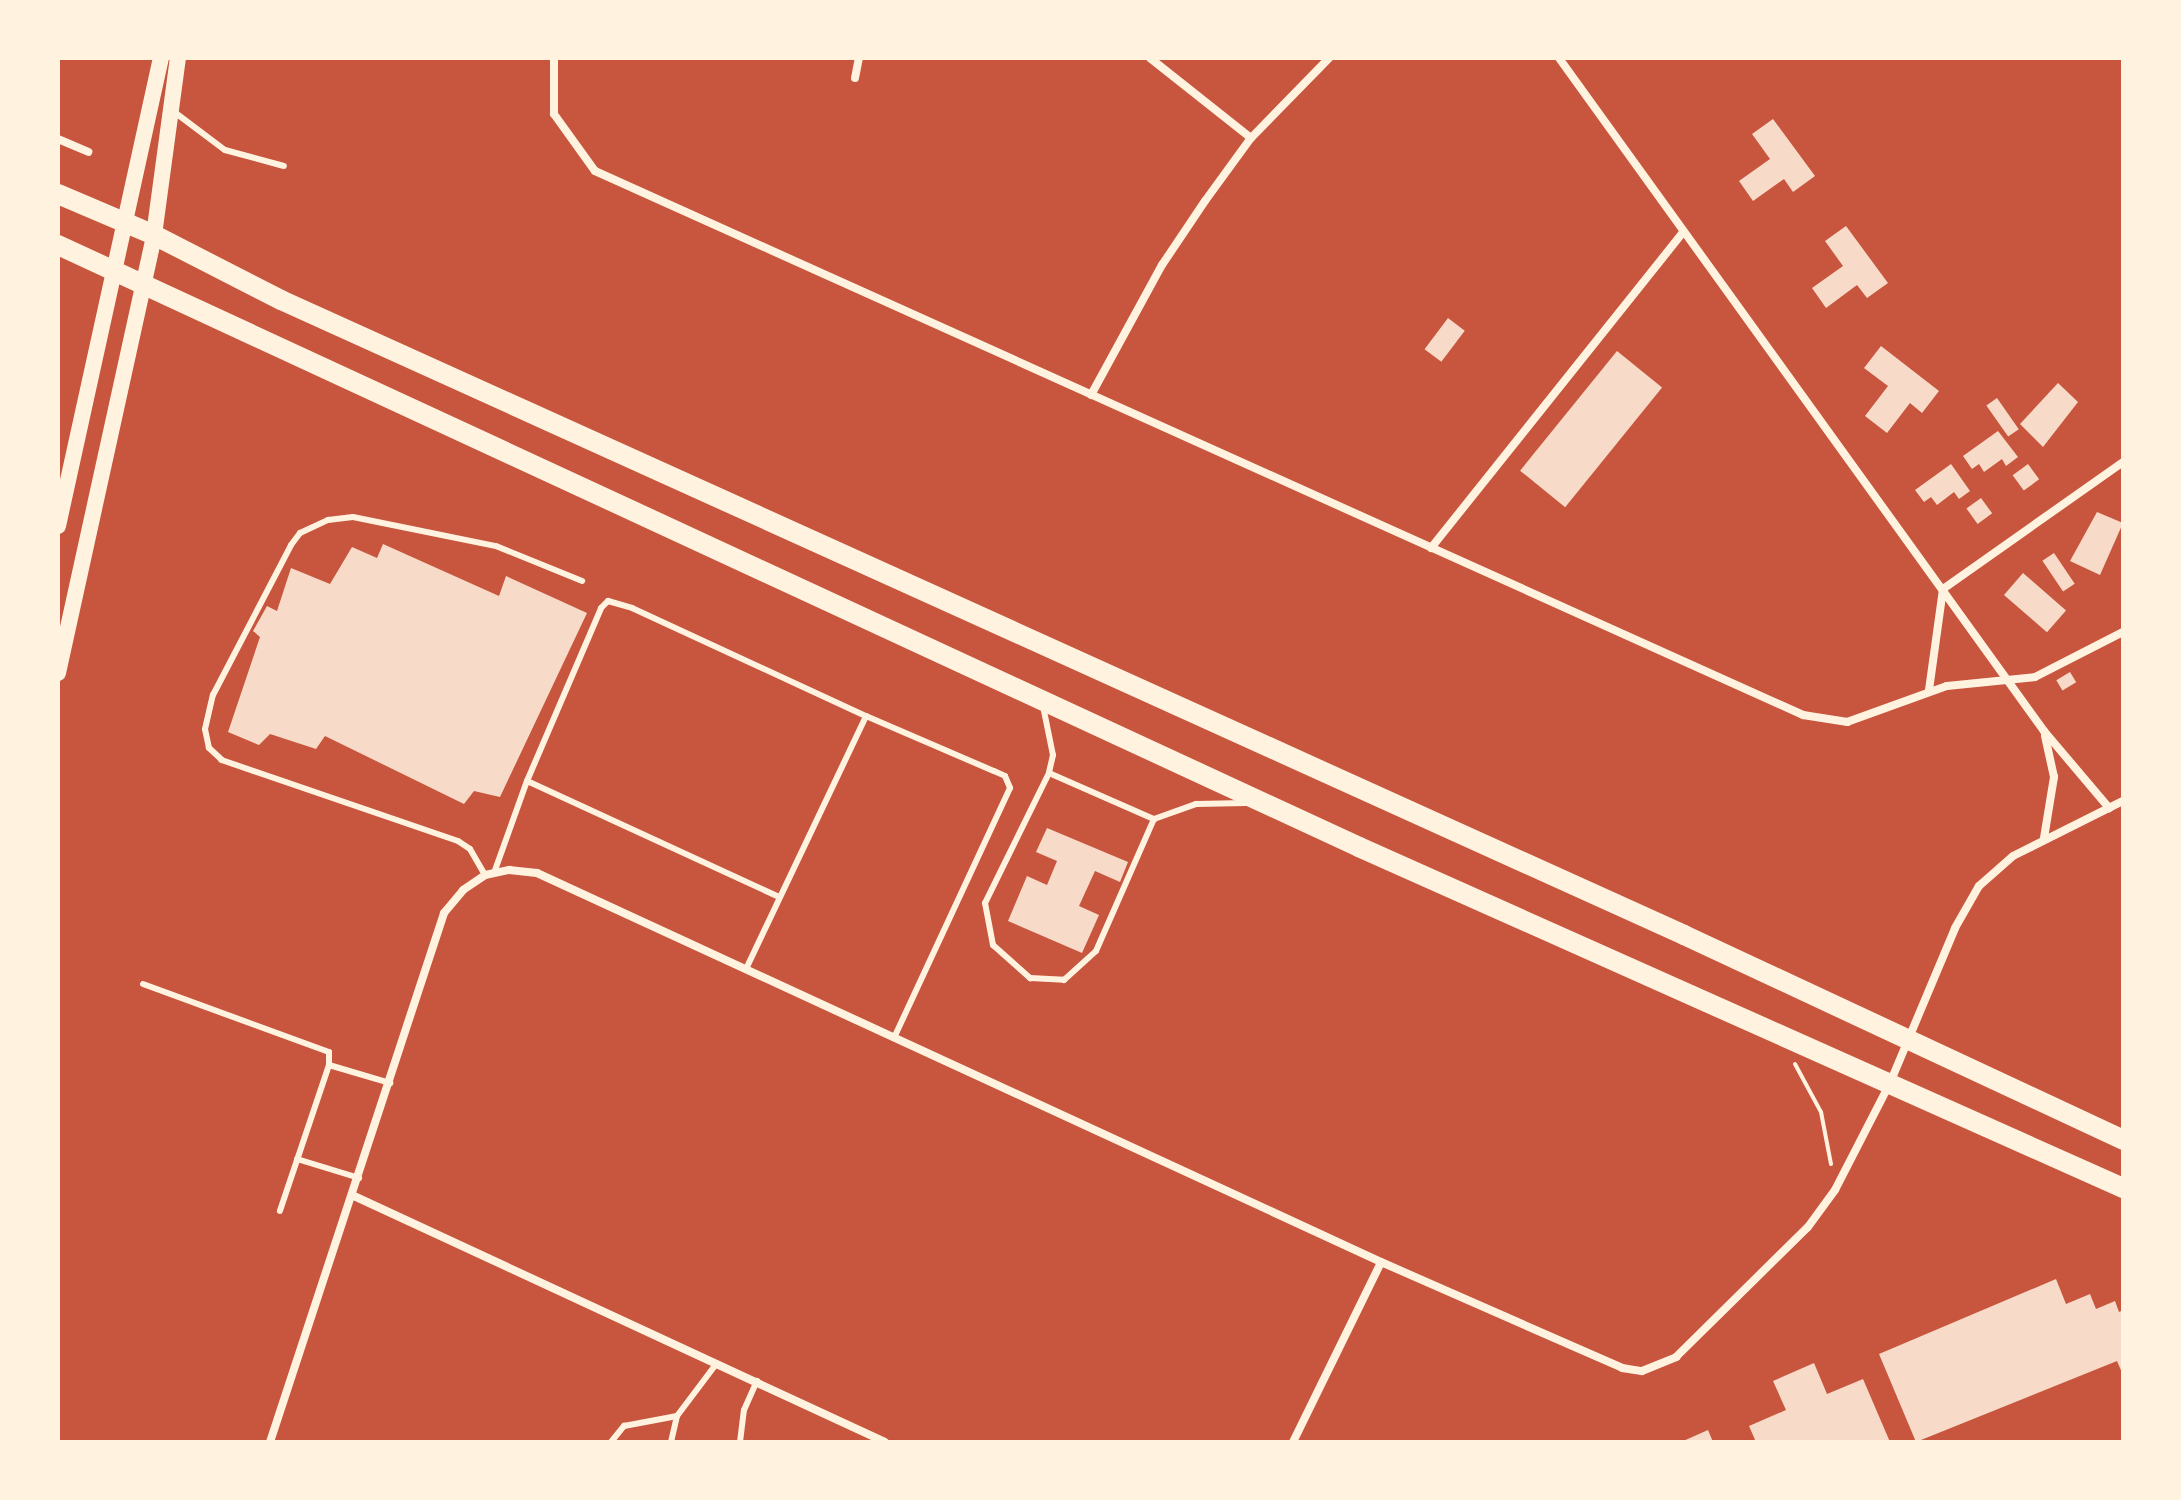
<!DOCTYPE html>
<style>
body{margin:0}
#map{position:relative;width:2181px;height:1500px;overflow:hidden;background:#c8553d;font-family:"Source Sans 3",sans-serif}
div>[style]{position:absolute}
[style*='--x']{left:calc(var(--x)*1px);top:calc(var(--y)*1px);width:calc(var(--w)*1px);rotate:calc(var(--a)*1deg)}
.building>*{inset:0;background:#f7dbc8;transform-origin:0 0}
.path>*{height:4px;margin:-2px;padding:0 2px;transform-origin:2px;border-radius:2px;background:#fff3e0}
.service>*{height:6px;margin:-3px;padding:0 3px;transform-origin:3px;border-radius:3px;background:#fff3e0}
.minor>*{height:8px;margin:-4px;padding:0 4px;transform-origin:4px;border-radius:4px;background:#fff3e0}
.secondary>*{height:16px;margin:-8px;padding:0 8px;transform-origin:8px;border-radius:8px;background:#fff3e0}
.primary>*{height:20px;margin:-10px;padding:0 10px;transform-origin:10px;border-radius:10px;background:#fff3e0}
span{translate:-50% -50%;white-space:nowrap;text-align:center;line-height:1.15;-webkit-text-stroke:6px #fff3e0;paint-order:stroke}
.frame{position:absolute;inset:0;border:60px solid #fff3e0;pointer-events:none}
</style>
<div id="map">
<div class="building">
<div style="clip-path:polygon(1773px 119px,1815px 176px,1793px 192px,1784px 179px,1753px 201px,1739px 181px,1770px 159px,1752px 134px)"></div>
<div style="clip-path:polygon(1846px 226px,1888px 283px,1867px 298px,1857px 285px,1826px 308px,1812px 288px,1843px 266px,1825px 241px)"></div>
<div style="left:1448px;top:318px;width:21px;height:39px;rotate:37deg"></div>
<div style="clip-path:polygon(1881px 346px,1939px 391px,1922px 413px,1910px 403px,1887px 433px,1865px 416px,1888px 386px,1864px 368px)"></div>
<div style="left:1617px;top:351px;width:58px;height:154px;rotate:39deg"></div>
<div style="clip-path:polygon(2058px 383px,2078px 402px,2043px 447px,2020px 424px)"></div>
<div style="left:1997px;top:398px;width:38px;height:13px;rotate:55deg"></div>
<div style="clip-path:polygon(1998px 431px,2018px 457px,2006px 466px,2002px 459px,1984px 472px,1979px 464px,1972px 469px,1963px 456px)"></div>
<div style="clip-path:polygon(1951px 464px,1970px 491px,1959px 499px,1954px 492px,1937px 505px,1931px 497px,1924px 502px,1915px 490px)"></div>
<div style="left:2028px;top:464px;width:19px;height:19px;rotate:54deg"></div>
<div style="left:1981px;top:498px;width:19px;height:18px;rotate:54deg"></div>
<div style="clip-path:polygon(2097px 512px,2123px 523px,2100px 575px,2070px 561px)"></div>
<div style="clip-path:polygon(383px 544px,499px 596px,506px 576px,587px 613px,500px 797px,474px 791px,464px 804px,325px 736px,316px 749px,270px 734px,259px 745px,228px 732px,260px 637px,253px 631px,267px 606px,277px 611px,291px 568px,330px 584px,352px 547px,377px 558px)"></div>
<div style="left:2054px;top:553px;width:37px;height:14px;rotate:56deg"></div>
<div style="left:2023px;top:573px;width:57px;height:29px;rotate:41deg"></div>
<div style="left:2070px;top:672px;width:12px;height:16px;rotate:59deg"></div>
<div style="clip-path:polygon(1047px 828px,1128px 862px,1120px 882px,1095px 871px,1079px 906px,1099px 915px,1082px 953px,1008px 921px,1027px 876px,1047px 885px,1057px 861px,1036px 852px)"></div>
<div style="clip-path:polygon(2056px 1279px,2066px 1304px,2090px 1294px,2096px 1309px,2115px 1301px,2119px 1312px,2123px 1310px,2123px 1375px,2117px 1361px,1916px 1442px,1879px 1354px)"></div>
<div style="clip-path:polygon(1814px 1363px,1827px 1394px,1863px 1379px,1890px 1442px,1756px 1442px,1749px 1426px,1786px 1410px,1773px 1381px)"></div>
<div style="clip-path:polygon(1708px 1430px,1713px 1442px,1681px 1442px)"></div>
</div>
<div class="path">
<div style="--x:1795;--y:1064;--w:55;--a:61.6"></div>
<div style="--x:1821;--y:1112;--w:53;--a:79.1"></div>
</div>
<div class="service">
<div style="--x:173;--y:111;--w:65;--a:36.9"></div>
<div style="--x:225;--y:150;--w:61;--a:15.2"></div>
<div style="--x:1043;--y:706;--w:50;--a:78.5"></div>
<div style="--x:1053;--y:755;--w:18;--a:103"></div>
<div style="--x:1049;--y:773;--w:145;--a:116.2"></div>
<div style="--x:985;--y:903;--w:43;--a:79.2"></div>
<div style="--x:993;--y:945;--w:50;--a:41.7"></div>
<div style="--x:1030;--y:978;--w:34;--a:3"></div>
<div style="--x:1064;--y:980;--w:43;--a:-42.2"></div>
<div style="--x:1096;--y:951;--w:144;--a:-66.3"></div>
<div style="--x:1154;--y:819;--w:45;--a:-19.7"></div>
<div style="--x:1196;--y:804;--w:50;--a:-1.1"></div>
<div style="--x:1049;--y:773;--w:115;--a:23.7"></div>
<div style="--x:494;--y:873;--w:98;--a:-70.3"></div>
<div style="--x:485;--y:875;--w:30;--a:-120"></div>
<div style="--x:470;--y:849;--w:14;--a:-146"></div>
<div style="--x:458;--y:841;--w:250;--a:-161.1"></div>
<div style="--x:222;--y:760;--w:18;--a:-137"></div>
<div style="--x:209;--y:748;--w:19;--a:-102"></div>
<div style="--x:205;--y:729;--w:35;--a:-77"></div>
<div style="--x:213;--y:695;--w:169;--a:-62.5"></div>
<div style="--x:291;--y:545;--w:15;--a:-53"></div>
<div style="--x:300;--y:533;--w:31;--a:-25"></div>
<div style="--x:328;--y:520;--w:25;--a:-7"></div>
<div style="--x:353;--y:517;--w:146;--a:11.5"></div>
<div style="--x:496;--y:546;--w:93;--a:22.1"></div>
<div style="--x:777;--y:896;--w:275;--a:-155.3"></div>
<div style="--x:527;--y:781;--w:188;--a:-66.8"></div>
<div style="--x:601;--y:608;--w:10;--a:-45"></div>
<div style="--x:608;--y:601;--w:25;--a:16"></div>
<div style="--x:632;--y:608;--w:258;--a:24.8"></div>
<div style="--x:746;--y:969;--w:280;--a:-64.6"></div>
<div style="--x:866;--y:716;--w:139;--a:23.3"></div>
<div style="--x:994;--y:771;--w:12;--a:24"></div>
<div style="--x:1005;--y:776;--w:13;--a:67"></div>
<div style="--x:1010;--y:788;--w:276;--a:114.9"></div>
<div style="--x:143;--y:984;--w:198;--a:20.1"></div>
<div style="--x:329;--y:1052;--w:13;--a:90"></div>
<div style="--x:329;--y:1065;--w:154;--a:108.6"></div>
<div style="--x:329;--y:1065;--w:64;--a:16.4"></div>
<div style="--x:297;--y:1159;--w:65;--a:17"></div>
<div style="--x:611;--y:1442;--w:21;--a:-51"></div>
<div style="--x:624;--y:1426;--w:54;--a:-10.7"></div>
<div style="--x:671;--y:1442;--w:27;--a:-77"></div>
<div style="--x:677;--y:1416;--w:66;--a:-53"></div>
<div style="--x:740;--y:1442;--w:32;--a:-83"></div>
<div style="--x:744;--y:1410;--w:32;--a:-66"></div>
</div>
<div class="minor">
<div style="--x:554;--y:58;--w:56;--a:90"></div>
<div style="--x:554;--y:114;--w:70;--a:54.3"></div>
<div style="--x:595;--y:171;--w:1325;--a:24.24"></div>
<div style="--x:1803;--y:715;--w:45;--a:9"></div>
<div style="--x:1847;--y:722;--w:106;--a:-19.8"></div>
<div style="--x:1947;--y:686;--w:88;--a:-5.8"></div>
<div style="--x:2035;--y:677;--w:99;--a:-27.1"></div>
<div style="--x:1150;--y:58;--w:129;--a:38.4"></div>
<div style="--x:1559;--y:58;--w:830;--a:54.22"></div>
<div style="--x:2044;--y:731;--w:101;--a:49.8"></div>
<div style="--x:855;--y:78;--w:20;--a:-79"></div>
<div style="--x:58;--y:139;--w:33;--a:23"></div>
<div style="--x:1091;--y:395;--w:148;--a:-61.4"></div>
<div style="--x:1162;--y:265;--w:77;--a:-56.1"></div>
<div style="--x:1205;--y:201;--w:78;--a:-53.9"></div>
<div style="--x:1251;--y:138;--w:112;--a:-45.7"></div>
<div style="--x:1431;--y:548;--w:402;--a:-51.4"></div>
<div style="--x:1929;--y:690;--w:102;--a:-82.1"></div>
<div style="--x:1943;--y:589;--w:220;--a:-35.2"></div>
<div style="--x:2044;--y:838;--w:62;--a:-80.7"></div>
<div style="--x:2054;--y:777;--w:42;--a:-102.4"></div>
<div style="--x:354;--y:1196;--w:585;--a:24.86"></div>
<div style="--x:270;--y:1442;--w:557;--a:-71.79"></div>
<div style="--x:444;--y:913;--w:30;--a:-50"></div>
<div style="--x:463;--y:890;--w:27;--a:-34"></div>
<div style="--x:485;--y:875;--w:25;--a:-12"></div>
<div style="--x:509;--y:870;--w:28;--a:6"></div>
<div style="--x:537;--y:873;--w:929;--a:24.74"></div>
<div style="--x:1381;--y:1262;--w:263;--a:23.7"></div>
<div style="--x:1622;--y:1368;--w:20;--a:9"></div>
<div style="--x:1642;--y:1371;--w:37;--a:-22"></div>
<div style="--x:1676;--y:1357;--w:185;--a:-44.6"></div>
<div style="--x:1808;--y:1227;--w:46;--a:-53.9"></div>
<div style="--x:1835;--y:1190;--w:120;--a:-62.8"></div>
<div style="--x:1890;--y:1083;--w:168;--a:-67.2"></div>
<div style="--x:1955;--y:928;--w:48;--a:-60.3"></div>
<div style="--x:1979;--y:886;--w:45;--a:-41.4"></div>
<div style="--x:2013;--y:856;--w:123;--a:-26.6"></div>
<div style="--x:1293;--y:1442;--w:200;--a:-63.9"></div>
</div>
<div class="secondary">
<div style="--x:58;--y:526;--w:479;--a:-77.6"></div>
<div style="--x:58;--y:673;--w:448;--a:-77.6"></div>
<div style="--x:154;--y:235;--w:179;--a:-82.3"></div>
</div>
<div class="primary">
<div style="--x:58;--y:194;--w:104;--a:23.1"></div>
<div style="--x:154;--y:235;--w:143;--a:27.1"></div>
<div style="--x:281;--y:300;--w:1540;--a:24.35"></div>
<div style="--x:1684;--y:935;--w:485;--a:25"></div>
<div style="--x:58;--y:245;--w:1434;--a:24.83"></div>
<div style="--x:1359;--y:847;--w:837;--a:24.05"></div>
</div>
<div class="frame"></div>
</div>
